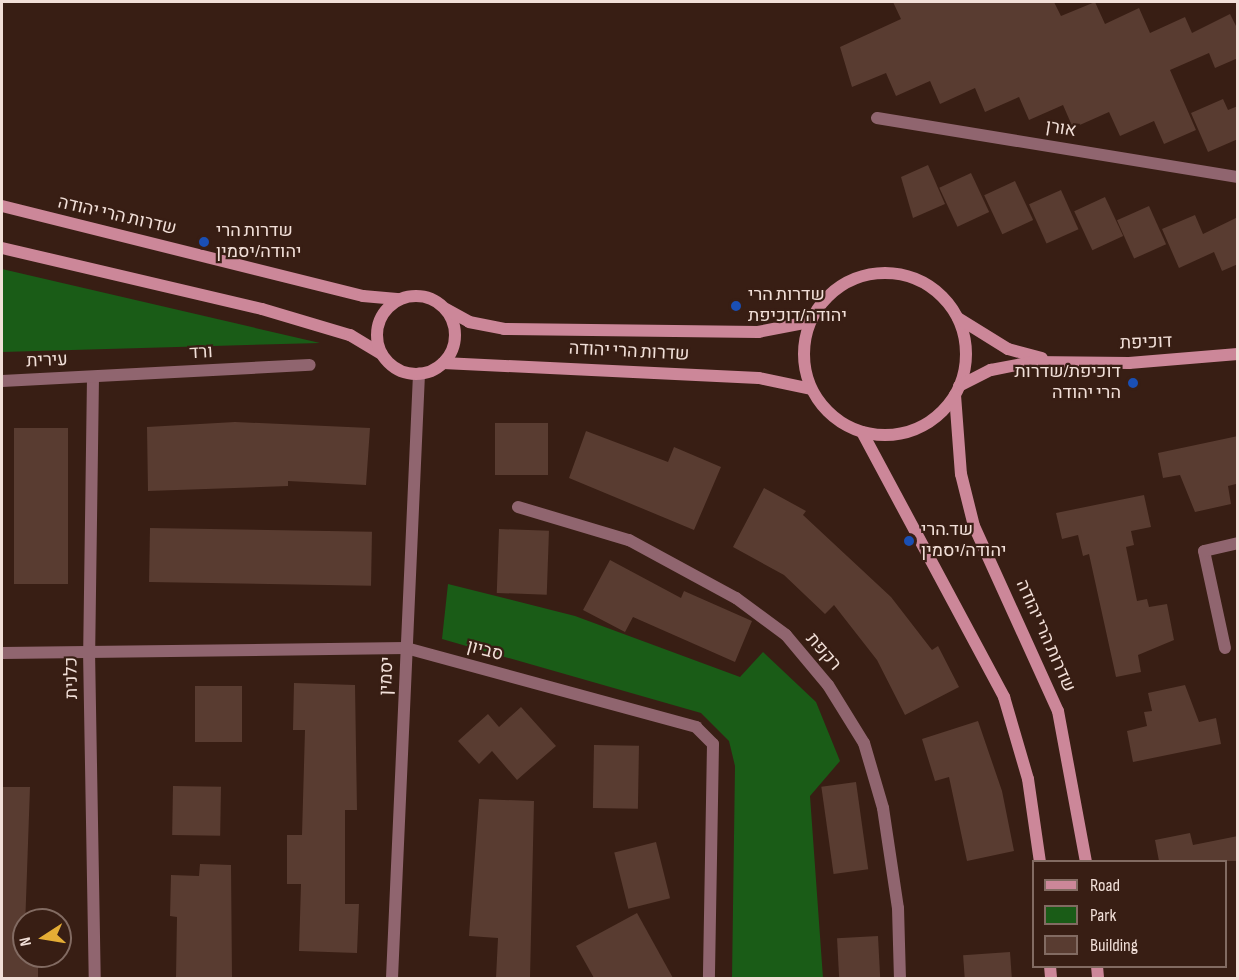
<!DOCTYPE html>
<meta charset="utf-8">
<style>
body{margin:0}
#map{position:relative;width:1239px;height:980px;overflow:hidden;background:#381e14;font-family:"Sofia Sans Condensed",Heebo,sans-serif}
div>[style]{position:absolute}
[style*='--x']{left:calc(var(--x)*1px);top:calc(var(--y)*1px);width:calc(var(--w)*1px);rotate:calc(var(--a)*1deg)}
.green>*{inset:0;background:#1a5c17}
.building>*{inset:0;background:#593c31;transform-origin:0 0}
.lane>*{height:12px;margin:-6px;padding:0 6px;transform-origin:6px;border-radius:6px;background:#90656f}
.street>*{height:12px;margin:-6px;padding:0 6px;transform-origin:6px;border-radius:6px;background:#90656f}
.secondary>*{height:12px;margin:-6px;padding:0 6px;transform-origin:6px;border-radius:6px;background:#cc8799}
.secondary>.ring{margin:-6px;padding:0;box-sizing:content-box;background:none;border:12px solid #cc8799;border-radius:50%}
.dots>*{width:16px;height:16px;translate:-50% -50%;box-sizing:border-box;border:3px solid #381e14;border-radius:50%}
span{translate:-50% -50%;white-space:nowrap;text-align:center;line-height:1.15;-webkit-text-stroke:4.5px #381e14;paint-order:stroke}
.street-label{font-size:18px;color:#f1dfd8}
.poi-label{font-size:18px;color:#f1dfd8}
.left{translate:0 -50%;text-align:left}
.right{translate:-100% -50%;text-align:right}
.frame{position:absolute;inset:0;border:3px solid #f1dfd8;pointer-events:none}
.legend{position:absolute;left:1032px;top:860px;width:195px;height:108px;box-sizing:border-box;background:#381e14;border:2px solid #826b62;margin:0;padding:8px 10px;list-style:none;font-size:18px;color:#f1dfd8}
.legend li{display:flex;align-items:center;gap:12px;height:30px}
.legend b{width:30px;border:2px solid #826b62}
.north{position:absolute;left:12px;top:908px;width:60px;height:60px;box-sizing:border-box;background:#381e14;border:2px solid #826b62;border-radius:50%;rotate:258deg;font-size:16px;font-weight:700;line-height:24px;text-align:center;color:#f1dfd8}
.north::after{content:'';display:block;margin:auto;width:21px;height:27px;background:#e5ad35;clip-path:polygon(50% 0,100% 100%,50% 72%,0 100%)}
</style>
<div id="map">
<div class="green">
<div style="clip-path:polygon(2px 269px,320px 343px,2px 352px)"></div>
<div style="clip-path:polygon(448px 584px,575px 616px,740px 677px,763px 652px,816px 702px,840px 761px,810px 796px,823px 978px,732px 978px,735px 766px,729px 741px,701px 713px,442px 639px)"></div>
</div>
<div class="building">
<div style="clip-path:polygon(893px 2px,1054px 2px,1061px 16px,1095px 2px,1105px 24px,1139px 8px,1150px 33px,1185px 17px,1192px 33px,1230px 14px,1238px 30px,1238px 58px,1215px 68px,1209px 53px,1170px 70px,1196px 130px,1164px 144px,1154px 121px,1120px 136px,1109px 112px,1073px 128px,1063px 105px,1029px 120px,1019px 97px,985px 112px,975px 88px,940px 104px,930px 81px,896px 96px,886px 73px,852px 87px,840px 47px,901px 19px)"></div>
<div style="clip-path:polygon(1223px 99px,1228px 110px,1238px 106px,1238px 139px,1208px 152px,1191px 113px)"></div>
<div style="clip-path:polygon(928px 165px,945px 204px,913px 218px,901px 177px)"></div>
<div style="left:971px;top:173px;width:43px;height:35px;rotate:65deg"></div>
<div style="left:1015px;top:181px;width:43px;height:34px;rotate:65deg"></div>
<div style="left:1061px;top:190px;width:43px;height:35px;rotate:66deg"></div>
<div style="left:1105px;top:197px;width:43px;height:34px;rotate:65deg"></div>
<div style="left:1149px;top:206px;width:42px;height:35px;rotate:66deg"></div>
<div style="clip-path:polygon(1195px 215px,1203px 234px,1238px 217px,1238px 264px,1222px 271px,1214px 252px,1179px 268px,1162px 229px)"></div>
<div style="clip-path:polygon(235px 422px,370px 428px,366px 485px,288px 481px,288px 486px,148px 491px,147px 427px)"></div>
<div style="left:548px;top:423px;width:52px;height:53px;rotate:90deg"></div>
<div style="left:68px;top:428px;width:156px;height:54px;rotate:90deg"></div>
<div style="clip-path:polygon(586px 431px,668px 462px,674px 447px,721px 467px,694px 530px,569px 478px)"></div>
<div style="clip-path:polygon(1238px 436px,1236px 484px,1228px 486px,1231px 504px,1195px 512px,1180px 475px,1163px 478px,1158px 453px)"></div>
<div style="clip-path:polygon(764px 488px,806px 511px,803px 515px,891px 597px,932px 650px,938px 646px,959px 687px,905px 715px,877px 660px,834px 605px,825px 614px,784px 575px,733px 547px)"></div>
<div style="clip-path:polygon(1144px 495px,1151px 527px,1131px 531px,1134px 545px,1126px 547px,1137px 601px,1147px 599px,1149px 607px,1167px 604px,1174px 640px,1138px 655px,1141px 672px,1116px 677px,1089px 554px,1083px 556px,1078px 535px,1062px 539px,1056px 513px)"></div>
<div style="left:150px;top:528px;width:222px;height:54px;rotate:1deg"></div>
<div style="left:499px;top:529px;width:50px;height:64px;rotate:2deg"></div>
<div style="clip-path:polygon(610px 560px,681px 598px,684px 591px,752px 621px,735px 662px,633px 617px,625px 632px,583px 610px)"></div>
<div style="clip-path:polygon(294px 683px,355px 685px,357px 810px,345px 810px,345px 904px,359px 904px,357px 953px,299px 951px,301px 884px,287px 884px,287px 835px,302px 835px,305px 730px,293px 730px)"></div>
<div style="clip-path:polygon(1185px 685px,1199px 722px,1216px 718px,1221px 744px,1133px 762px,1127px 731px,1147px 726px,1144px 712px,1152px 711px,1148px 693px)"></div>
<div style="left:195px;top:686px;width:47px;height:56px"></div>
<div style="clip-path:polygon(521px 707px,556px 746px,517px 780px,492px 751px,479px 764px,458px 741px,488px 714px,499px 727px)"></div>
<div style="clip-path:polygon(978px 721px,1002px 791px,1014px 851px,967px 861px,949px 777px,935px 781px,922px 739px)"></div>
<div style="left:594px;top:745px;width:45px;height:63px;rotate:1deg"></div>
<div style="left:856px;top:782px;width:88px;height:35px;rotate:82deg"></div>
<div style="left:173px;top:786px;width:48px;height:49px;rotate:1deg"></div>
<div style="clip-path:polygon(2px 787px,30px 787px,24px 956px,38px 956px,38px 978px,2px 978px)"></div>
<div style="clip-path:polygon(479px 799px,534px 801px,530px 978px,496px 978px,498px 938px,469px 936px)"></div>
<div style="clip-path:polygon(1190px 833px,1193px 845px,1238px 836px,1238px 861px,1159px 861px,1155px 840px)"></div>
<div style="left:656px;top:842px;width:58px;height:43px;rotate:76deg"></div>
<div style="clip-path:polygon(200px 864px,231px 865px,232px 978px,176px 978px,177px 917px,170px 916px,171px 875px,199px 876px)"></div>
<div style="clip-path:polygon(637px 913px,673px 978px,594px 978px,576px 946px)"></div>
<div style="left:878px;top:936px;width:42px;height:41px;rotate:87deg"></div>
<div style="left:1010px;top:952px;width:26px;height:47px;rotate:86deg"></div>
</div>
<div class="lane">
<div style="--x:877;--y:118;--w:366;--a:9.3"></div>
</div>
<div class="street">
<div style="--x:93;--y:377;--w:273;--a:90.8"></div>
<div style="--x:89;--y:650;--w:328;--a:89"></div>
<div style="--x:2;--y:381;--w:308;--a:-3"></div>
<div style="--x:518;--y:507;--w:116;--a:16.6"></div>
<div style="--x:629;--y:540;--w:122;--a:28.5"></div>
<div style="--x:736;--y:598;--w:62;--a:36.5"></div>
<div style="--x:786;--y:635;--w:65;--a:50"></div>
<div style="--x:828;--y:685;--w:68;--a:58.2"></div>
<div style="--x:864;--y:743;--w:68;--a:73.7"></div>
<div style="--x:883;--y:808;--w:101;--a:81.5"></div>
<div style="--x:898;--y:908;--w:70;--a:88.4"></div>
<div style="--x:1225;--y:648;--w:99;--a:-102.2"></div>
<div style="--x:1204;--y:551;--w:35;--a:-13"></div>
<div style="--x:2;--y:653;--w:404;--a:-0.7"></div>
<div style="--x:406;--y:648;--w:301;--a:15.2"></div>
<div style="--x:696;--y:727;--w:24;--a:45"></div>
<div style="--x:713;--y:744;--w:234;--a:91"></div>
<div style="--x:392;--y:978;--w:605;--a:-87.44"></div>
</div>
<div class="secondary">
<div style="--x:2;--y:206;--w:372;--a:14"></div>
<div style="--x:363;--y:296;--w:37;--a:5"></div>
<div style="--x:2;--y:248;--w:267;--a:13.2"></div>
<div style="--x:262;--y:309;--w:92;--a:16.5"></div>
<div style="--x:350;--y:335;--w:37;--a:31"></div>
<div class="ring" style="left:804px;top:273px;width:150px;height:150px"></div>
<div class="ring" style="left:377px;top:296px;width:66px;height:66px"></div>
<div style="--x:446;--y:309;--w:26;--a:29"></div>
<div style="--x:469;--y:322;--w:36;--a:11"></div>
<div style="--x:504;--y:329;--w:254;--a:0.7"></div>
<div style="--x:758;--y:332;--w:52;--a:-11.1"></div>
<div style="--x:958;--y:318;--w:59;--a:31.8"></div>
<div style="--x:1008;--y:349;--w:35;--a:15"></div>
<div style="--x:443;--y:363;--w:316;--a:2.7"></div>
<div style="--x:759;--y:378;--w:53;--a:11.9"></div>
<div style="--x:959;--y:386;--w:36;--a:-27"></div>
<div style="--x:991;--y:370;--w:42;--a:-11"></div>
<div style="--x:1032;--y:362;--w:97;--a:0.6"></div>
<div style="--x:1129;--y:363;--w:109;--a:-4.7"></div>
<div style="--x:955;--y:395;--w:79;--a:85.7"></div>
<div style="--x:961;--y:474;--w:54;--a:76"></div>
<div style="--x:974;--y:526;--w:203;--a:65.6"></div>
<div style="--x:1058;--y:711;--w:154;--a:79.5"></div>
<div style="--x:862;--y:432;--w:301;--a:61.8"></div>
<div style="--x:1004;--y:697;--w:85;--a:73.7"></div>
<div style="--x:1028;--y:779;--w:84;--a:81.8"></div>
<div style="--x:1050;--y:966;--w:12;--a:85"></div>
<div style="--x:1097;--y:966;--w:12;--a:85"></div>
</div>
<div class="dots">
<div style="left:204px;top:242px;background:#1a4fb4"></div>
<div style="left:736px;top:306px;background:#1a4fb4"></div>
<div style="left:1133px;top:383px;background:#1a4fb4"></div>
<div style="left:909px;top:541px;background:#1a4fb4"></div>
</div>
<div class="street-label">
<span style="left:1061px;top:129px;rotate:9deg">אורן</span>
<span style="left:117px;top:216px;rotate:13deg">שדרות הרי יהודה</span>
<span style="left:1146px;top:343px;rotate:-2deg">דוכיפת</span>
<span style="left:629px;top:352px;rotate:3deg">שדרות הרי יהודה</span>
<span style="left:201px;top:353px;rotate:-3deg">ורד</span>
<span style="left:47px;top:361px;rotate:-2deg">עירית</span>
<span style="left:1045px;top:636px;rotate:66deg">שדרות הרי יהודה</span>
<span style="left:485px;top:651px;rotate:15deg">סביון</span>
<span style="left:823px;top:652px;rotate:49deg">רקפת</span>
<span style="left:387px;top:676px;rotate:-88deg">יסמין</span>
<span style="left:72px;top:678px;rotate:-91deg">כלנית</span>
</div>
<div class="poi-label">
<span class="left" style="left:216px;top:242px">שדרות הרי<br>יהודה/יסמין</span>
<span class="left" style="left:748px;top:306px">שדרות הרי<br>יהודה/דוכיפת</span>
<span class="right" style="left:1121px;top:383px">דוכיפת/שדרות<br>הרי יהודה</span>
<span class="left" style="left:921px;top:541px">שד.הרי<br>יהודה/יסמין</span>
</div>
<div class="frame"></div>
<ul class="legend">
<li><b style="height:8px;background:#cc8799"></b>Road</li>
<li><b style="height:16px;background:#1a5c17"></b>Park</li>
<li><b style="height:16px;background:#593c31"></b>Building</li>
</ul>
<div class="north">N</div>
</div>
